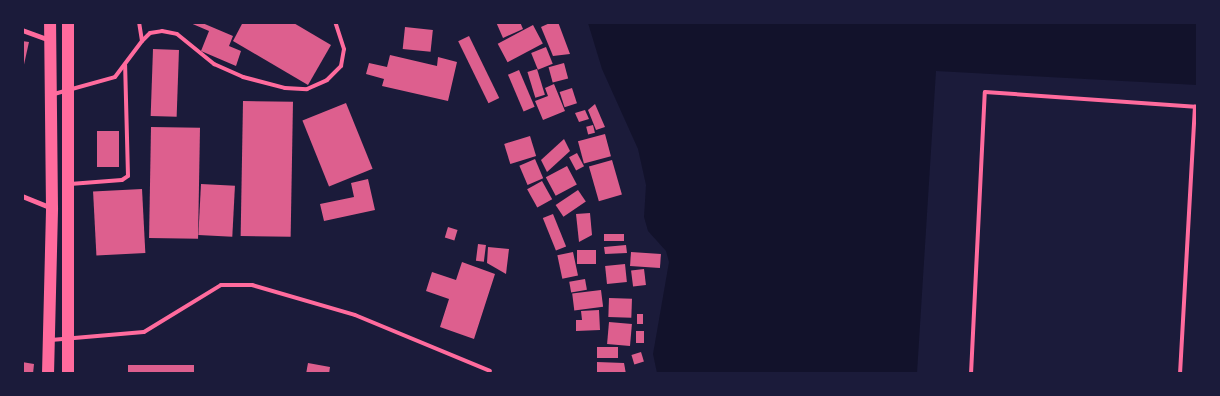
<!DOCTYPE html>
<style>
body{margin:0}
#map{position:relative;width:1220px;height:396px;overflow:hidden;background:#1b1b3a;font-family:"Noto Serif",serif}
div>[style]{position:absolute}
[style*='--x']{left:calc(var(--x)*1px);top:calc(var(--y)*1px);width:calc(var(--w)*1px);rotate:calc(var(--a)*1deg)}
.water>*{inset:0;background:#12122b}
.building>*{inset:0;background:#dd5f8e;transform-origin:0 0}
.service>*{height:4px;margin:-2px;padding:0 2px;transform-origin:2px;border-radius:2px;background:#ff6b9d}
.minor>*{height:5px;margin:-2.5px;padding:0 2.5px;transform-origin:2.5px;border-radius:2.5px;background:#ff6b9d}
.primary>*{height:12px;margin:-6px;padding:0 6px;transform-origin:6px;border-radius:6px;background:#ff6b9d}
span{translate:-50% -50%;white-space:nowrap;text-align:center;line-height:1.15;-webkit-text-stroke:5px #1b1b3a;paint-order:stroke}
.frame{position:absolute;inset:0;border:24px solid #1b1b3a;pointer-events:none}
</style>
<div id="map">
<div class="water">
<div style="clip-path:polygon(588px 23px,1197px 23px,1197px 85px,936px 71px,917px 373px,657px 373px,653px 354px,669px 262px,666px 251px,648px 231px,644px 217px,646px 185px,638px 149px,602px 69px)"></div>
</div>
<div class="building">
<div style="clip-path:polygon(188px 22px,200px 22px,233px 36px,229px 46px,241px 51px,236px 66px,201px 51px,209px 31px)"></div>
<div style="clip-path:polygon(243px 22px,292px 22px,331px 45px,308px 85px,233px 41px)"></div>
<div style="clip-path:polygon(496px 22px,520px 22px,523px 29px,503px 38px)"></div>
<div style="clip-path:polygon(552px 22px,558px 22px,570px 54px,553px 56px,541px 27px)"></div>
<div style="left:533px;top:25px;width:21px;height:40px;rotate:62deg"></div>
<div style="left:405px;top:27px;width:28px;height:22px;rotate:6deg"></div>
<div style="left:469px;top:36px;width:69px;height:12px;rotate:64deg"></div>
<div style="clip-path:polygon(22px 41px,29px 42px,23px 69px,22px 69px)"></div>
<div style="left:546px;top:47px;width:18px;height:16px;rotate:68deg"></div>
<div style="left:153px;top:49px;width:26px;height:67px;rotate:2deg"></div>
<div style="clip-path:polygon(390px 55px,437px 66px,438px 57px,457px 62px,448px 101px,382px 86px,384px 79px,366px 74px,369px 63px,387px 67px)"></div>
<div style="left:564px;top:63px;width:16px;height:16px;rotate:75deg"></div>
<div style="left:537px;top:69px;width:27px;height:10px;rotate:73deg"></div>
<div style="left:519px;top:70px;width:40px;height:12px;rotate:67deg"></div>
<div style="clip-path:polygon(554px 84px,565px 111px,543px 120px,535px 101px,548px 96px,545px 88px)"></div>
<div style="left:572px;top:88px;width:16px;height:13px;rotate:72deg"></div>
<div style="left:243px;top:101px;width:50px;height:135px;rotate:1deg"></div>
<div style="left:346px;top:103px;width:71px;height:47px;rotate:68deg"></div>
<div style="clip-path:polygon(595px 104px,605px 127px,596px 130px,588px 110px)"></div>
<div style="clip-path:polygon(585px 110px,589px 119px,579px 122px,575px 113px)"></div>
<div style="left:593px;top:125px;width:8px;height:7px;rotate:76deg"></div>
<div style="left:151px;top:127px;width:49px;height:111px;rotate:1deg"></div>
<div style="left:97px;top:131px;width:22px;height:36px"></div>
<div style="left:605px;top:134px;width:23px;height:28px;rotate:75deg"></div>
<div style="left:530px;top:136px;width:21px;height:27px;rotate:73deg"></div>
<div style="clip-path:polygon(564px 139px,570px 151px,547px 172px,541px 160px)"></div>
<div style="left:577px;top:153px;width:15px;height:9px;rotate:62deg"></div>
<div style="left:535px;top:159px;width:21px;height:17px;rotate:67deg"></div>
<div style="left:612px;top:160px;width:36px;height:24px;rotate:74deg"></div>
<div style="left:567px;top:166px;width:21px;height:24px;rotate:62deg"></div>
<div style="clip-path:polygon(368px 179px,375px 210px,324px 221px,320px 204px,354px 197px,351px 183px)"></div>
<div style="left:542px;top:181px;width:21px;height:17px;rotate:61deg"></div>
<div style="left:201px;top:184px;width:34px;height:51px;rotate:3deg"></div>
<div style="left:142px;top:189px;width:64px;height:49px;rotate:87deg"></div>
<div style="left:578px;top:190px;width:14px;height:27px;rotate:56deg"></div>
<div style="clip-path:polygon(590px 213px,592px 235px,579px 242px,576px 214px)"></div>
<div style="left:553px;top:214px;width:35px;height:11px;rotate:68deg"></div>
<div style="left:448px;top:227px;width:10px;height:11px;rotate:17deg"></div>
<div style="left:624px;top:234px;width:7px;height:20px;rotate:90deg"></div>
<div style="left:478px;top:244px;width:8px;height:17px;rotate:7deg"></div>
<div style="clip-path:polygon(626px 245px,627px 253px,605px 254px,604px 247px)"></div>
<div style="clip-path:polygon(488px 247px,509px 249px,506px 274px,487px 263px)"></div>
<div style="left:577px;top:250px;width:19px;height:14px"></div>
<div style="left:573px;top:252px;width:24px;height:16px;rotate:78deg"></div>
<div style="left:631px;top:252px;width:30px;height:14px;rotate:4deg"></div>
<div style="clip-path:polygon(462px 262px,495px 274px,474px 339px,440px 327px,449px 299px,426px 291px,432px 272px,456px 280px)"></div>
<div style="left:625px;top:264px;width:18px;height:20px;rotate:84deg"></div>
<div style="left:644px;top:269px;width:16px;height:13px;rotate:83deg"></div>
<div style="left:585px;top:279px;width:11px;height:16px;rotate:80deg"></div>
<div style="left:601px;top:290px;width:17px;height:29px;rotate:83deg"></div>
<div style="left:609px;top:298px;width:23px;height:19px;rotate:2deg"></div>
<div style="clip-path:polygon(599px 310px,600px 330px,576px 331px,576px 320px,582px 320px,581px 311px)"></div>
<div style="left:637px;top:314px;width:6px;height:10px"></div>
<div style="left:609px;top:322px;width:23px;height:22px;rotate:5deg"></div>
<div style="left:636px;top:331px;width:8px;height:12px"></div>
<div style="left:618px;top:347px;width:11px;height:21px;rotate:90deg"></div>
<div style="left:641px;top:352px;width:10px;height:10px;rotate:73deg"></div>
<div style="clip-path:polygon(22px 362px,34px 364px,33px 374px,22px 374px)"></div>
<div style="clip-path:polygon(597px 362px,624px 363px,626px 374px,597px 374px)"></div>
<div style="clip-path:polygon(308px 363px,330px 367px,329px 374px,306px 374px)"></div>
<div style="left:128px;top:365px;width:66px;height:9px"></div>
</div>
<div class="service">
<div style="--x:139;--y:22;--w:19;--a:81"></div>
<div style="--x:54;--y:94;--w:63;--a:-15.6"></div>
<div style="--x:115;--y:77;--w:45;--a:-53.1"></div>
<div style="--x:142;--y:41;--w:11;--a:-45"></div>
<div style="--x:150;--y:33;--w:12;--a:-9"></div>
<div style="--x:162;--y:31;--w:15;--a:11"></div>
<div style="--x:177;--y:34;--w:48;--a:39"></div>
<div style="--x:214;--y:64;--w:32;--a:24"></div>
<div style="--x:243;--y:77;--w:43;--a:14.7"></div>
<div style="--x:285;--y:88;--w:22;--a:3"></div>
<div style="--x:307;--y:89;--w:22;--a:-24"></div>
<div style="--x:327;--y:80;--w:20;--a:-45"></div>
<div style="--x:341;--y:66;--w:17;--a:-80"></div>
<div style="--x:344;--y:49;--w:28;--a:-108"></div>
<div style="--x:70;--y:184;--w:52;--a:-4.4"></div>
<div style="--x:122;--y:180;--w:7;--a:-34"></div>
<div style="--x:128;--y:176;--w:111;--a:-91.5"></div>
<div style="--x:51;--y:340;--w:93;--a:-4.9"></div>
<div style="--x:144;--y:332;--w:90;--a:-31.4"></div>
<div style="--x:221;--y:285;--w:31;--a:0"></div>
<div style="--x:252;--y:285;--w:107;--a:16.2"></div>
<div style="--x:355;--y:315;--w:146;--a:22.5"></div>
<div style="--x:971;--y:374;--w:282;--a:-87.2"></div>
<div style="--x:985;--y:92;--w:214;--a:4"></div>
<div style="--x:1180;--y:374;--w:268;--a:-86.8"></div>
</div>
<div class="minor">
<div style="--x:22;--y:30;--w:30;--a:20"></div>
<div style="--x:22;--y:196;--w:32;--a:22"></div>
</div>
<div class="primary">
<div style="--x:68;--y:22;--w:352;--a:90"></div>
<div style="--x:48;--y:374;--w:166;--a:-88.6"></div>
<div style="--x:52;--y:208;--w:186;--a:-90.6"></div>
</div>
<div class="frame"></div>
</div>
